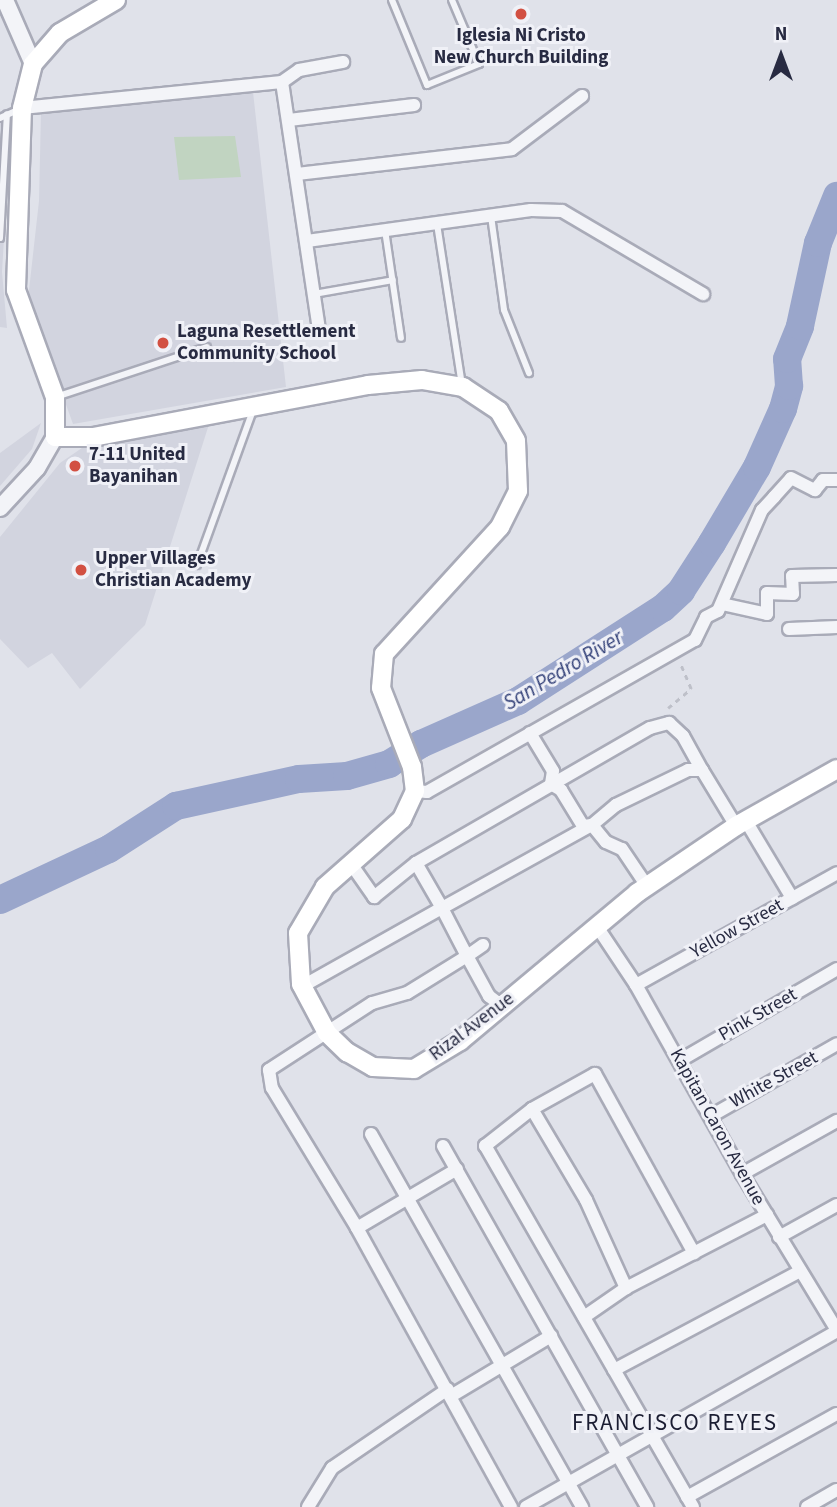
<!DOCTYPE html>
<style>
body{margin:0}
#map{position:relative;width:837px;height:1507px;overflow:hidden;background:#e0e2ea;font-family:"Source Sans 3",sans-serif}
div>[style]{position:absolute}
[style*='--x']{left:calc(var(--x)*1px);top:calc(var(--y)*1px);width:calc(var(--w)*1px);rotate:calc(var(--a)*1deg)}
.built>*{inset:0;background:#d2d4df}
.green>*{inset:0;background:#c1d4c1}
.river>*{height:28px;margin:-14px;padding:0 14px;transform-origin:14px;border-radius:14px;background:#9aa6cb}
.path>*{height:2.5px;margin-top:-1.25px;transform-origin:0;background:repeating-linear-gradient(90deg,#bec0c9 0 5px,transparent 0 10px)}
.roads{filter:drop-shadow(2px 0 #a9abb8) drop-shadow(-2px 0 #a9abb8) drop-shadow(0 2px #a9abb8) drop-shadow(0 -2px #a9abb8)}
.service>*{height:6px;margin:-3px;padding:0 3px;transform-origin:3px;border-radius:3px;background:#f3f4f8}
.minor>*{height:12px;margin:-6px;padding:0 6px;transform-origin:6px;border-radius:6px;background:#f3f4f8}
.tertiary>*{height:16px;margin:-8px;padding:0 8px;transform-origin:8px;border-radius:8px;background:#f3f4f8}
.secondary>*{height:18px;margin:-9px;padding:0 9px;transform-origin:9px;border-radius:9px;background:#fff}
.dots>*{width:19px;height:19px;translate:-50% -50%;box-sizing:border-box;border:4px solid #f0f1f7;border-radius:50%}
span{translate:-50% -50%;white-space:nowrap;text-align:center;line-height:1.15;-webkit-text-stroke:6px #f0f1f7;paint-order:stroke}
.poi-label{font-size:19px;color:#282b42;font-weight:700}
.left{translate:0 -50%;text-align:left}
.street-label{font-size:19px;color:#282b42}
.water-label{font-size:21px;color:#313f77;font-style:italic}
.quarter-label{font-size:23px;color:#1b1d32;letter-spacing:2px}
.north{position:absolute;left:746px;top:21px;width:70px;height:70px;-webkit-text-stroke:5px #f0f1f7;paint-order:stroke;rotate:0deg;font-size:19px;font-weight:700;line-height:28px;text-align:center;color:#282b42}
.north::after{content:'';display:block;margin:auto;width:24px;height:32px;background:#282b42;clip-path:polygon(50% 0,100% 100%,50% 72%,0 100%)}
</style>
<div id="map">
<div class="built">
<div style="clip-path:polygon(253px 92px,286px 387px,73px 424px,28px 299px,39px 201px,41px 112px)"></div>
<div style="clip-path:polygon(11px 121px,2px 272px,7px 328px,0 327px,0 123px)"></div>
<div style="clip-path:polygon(211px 418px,145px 625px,80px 689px,52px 653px,28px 668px,0 639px,0 537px,60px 463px,95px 439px)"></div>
<div style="clip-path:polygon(41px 423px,32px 449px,0 486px,0 453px)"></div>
</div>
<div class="green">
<div style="clip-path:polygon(235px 136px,241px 177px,179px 180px,174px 137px)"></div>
</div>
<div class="river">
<div style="--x:0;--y:900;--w:120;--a:-25.1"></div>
<div style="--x:109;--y:849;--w:80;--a:-32.7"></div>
<div style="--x:176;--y:806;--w:126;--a:-12.4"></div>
<div style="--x:299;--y:779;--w:48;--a:-3.6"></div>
<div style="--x:347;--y:776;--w:44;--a:-15.9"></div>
<div style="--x:389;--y:764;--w:38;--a:-32"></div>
<div style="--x:421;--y:744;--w:106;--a:-23.9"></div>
<div style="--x:518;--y:701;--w:172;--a:-32.7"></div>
<div style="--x:663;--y:608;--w:25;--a:-43"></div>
<div style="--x:681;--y:591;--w:57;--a:-57.1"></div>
<div style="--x:712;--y:543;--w:88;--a:-59.4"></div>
<div style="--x:757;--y:467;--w:64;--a:-65.9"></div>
<div style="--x:783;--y:409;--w:24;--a:-75"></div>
<div style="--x:789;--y:386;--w:27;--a:-94"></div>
<div style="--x:787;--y:359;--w:35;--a:-68"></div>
<div style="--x:800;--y:326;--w:85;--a:-77.8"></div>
<div style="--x:818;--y:243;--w:51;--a:-68"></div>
</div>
<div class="path">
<div style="--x:668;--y:708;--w:30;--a:-40"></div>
<div style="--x:691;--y:689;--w:26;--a:-113"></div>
</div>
<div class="roads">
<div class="service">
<div style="--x:392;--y:0;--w:92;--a:67.6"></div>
<div style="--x:427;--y:85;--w:56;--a:-22"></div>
<div style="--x:479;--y:64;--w:69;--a:-112.9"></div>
<div style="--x:0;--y:118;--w:22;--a:-24"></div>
<div style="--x:491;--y:216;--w:95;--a:82.1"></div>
<div style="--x:504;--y:310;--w:68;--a:68.4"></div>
<div style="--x:437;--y:224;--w:163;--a:81.2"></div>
<div style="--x:385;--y:230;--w:109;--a:81.6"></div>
<div style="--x:0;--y:238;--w:124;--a:-86.8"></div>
<div style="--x:314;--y:294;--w:80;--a:-10"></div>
<div style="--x:56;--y:397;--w:159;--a:-18.3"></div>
<div style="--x:197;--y:565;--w:165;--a:-70.1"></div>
</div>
<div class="minor">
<div style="--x:282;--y:82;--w:245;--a:81.5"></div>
<div style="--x:22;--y:108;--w:261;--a:-5.7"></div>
<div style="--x:282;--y:82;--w:21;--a:-35"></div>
<div style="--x:299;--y:70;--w:45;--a:-10.3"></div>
<div style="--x:289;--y:120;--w:126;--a:-6.8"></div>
<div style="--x:297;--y:174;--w:216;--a:-6.6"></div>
<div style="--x:512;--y:149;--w:88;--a:-37.1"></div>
<div style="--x:307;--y:241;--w:226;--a:-7.9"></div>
<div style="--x:531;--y:210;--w:31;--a:2"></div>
<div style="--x:562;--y:211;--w:164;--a:30.5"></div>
<div style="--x:722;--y:604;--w:46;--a:12.5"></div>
<div style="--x:767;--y:614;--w:21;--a:-90"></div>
<div style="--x:767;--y:593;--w:26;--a:2"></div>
<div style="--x:793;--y:594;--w:18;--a:-93"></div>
<div style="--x:792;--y:576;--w:45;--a:-1.3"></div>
<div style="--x:789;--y:629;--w:48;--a:-2.4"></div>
<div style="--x:530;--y:733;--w:44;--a:58.8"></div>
<div style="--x:553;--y:771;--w:13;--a:99"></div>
<div style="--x:551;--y:784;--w:12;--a:31"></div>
<div style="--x:561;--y:790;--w:42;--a:58.6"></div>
<div style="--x:583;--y:826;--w:9;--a:-6"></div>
<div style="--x:592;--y:825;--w:22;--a:51"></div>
<div style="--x:606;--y:842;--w:17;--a:24"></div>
<div style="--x:622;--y:849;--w:45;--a:56"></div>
<div style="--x:415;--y:791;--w:12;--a:5"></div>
<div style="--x:427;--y:792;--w:308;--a:-29.6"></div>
<div style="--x:695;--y:640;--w:25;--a:-64"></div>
<div style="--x:706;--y:617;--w:13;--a:-27"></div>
<div style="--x:718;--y:611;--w:110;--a:-66.5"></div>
<div style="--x:762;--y:510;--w:18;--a:-47"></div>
<div style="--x:774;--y:497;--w:25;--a:-48"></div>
<div style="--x:791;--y:478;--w:27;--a:27"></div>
<div style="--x:815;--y:490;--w:13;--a:-51"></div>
<div style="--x:823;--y:480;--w:14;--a:0"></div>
<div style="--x:746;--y:821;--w:90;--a:59.1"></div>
<div style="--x:416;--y:863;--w:270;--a:-30"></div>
<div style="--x:650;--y:728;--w:20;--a:-15"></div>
<div style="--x:669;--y:723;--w:19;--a:43"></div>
<div style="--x:683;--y:736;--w:39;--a:61"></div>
<div style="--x:356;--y:871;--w:32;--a:55"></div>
<div style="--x:374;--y:897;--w:54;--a:-39"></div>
<div style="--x:416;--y:863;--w:52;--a:60"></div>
<div style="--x:442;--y:908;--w:171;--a:-29"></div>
<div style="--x:592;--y:825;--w:31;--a:-40"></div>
<div style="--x:616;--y:805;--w:80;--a:-25.9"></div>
<div style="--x:688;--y:770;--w:14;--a:0"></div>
<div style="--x:702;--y:770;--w:66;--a:58.7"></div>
<div style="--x:596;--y:925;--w:72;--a:56.3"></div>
<div style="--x:636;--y:985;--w:217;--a:60.7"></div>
<div style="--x:742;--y:1174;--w:183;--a:58.7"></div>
<div style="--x:483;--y:945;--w:19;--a:145"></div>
<div style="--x:467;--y:956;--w:46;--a:61.2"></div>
<div style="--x:489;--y:996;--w:16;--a:38"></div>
<div style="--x:310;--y:982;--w:151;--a:-29.3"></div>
<div style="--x:442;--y:908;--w:54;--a:62.5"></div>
<div style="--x:467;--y:956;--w:70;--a:148.3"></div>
<div style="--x:407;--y:993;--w:36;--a:164"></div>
<div style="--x:372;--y:1003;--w:123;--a:147"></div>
<div style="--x:269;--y:1070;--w:18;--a:81"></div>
<div style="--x:272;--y:1088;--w:164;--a:58.7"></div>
<div style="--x:357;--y:1228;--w:319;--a:61.1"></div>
<div style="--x:636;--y:985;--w:230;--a:-29.1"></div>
<div style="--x:679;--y:1061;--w:183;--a:-30.2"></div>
<div style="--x:532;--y:1109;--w:106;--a:59.3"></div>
<div style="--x:586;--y:1200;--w:97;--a:65.6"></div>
<div style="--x:711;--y:1116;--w:145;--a:-29.7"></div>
<div style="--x:371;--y:1134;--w:429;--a:60.5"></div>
<div style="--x:443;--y:1146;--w:415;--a:60.5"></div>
<div style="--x:742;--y:1174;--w:109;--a:-29.2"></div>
<div style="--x:357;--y:1228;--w:116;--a:-30.5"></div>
<div style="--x:779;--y:1237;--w:66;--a:-28.9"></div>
<div style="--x:584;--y:1317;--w:51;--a:-34.6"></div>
<div style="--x:626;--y:1288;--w:159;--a:-27.4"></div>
<div style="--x:614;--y:1370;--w:211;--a:-28"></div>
<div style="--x:451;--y:1396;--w:117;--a:-31"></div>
<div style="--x:687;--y:1497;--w:171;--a:-29"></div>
<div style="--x:308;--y:1507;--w:46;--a:-58.4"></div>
<div style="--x:332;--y:1468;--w:140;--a:-34.3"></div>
<div style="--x:526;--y:1507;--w:357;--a:-29.5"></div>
<div style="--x:693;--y:1507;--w:417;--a:-119.9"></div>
<div style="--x:485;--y:1146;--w:60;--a:-38.2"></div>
<div style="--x:532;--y:1109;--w:72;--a:-29.1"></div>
<div style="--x:595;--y:1074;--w:205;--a:61.1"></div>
<div style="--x:807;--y:1507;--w:34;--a:-30"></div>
</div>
<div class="tertiary">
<div style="--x:5;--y:0;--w:70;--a:66.4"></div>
<div style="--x:0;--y:508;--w:54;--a:-47.2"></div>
<div style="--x:37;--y:468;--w:36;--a:-60"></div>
</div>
<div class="secondary">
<div style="--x:116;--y:0;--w:65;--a:149.5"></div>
<div style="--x:60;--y:33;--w:41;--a:131.1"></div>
<div style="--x:33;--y:64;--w:45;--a:104"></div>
<div style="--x:22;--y:108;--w:182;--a:91.9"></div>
<div style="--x:16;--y:290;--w:114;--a:70"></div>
<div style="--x:55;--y:397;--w:40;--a:90"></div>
<div style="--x:55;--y:437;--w:38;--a:0"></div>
<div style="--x:93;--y:437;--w:280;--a:-10.7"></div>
<div style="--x:368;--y:385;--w:54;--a:-5.3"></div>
<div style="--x:422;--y:380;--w:42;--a:9.7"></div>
<div style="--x:463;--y:387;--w:43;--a:33.7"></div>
<div style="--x:499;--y:411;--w:34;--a:60"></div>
<div style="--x:516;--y:441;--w:50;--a:87.7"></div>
<div style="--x:518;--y:491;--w:40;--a:116.6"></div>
<div style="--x:500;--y:527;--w:172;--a:132.4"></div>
<div style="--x:384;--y:654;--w:34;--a:95"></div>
<div style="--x:381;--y:688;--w:85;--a:68.6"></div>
<div style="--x:412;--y:767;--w:24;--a:83"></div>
<div style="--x:415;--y:791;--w:31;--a:115"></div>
<div style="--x:402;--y:819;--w:103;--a:138.6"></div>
<div style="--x:325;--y:887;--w:53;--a:120.4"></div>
<div style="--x:298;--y:933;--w:51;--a:86.6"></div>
<div style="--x:301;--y:984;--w:55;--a:62"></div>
<div style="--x:327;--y:1033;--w:28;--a:44"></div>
<div style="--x:347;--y:1052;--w:30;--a:30"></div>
<div style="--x:373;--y:1067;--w:41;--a:2.8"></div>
<div style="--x:414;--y:1069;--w:54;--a:-31.3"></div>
<div style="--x:460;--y:1041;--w:231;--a:-39.9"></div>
<div style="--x:637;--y:893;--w:120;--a:-34.1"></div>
<div style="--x:736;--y:826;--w:116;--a:-29.4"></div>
</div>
</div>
<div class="dots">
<div style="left:521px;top:14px;background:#d25042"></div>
<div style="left:163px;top:343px;background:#d25042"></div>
<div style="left:75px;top:466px;background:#d25042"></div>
<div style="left:81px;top:570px;background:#d25042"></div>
</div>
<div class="poi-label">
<span style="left:521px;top:47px">Iglesia Ni Cristo<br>New Church Building</span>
<span class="left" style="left:177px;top:343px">Laguna Resettlement<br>Community School</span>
<span class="left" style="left:89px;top:466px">7-11 United<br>Bayanihan</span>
<span class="left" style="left:95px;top:570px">Upper Villages<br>Christian Academy</span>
</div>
<div class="street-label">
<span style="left:737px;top:929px;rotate:-29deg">Yellow Street</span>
<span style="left:758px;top:1015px;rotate:-30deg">Pink Street</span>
<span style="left:472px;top:1027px;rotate:-37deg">Rizal Avenue</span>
<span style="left:774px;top:1080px;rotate:-29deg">White Street</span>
<span style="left:717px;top:1127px;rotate:61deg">Kapitan Caron Avenue</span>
</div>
<div class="water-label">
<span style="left:563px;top:670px;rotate:-31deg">San Pedro River</span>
</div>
<div class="quarter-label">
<span style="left:675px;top:1423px">FRANCISCO REYES</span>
</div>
<div class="north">N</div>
</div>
